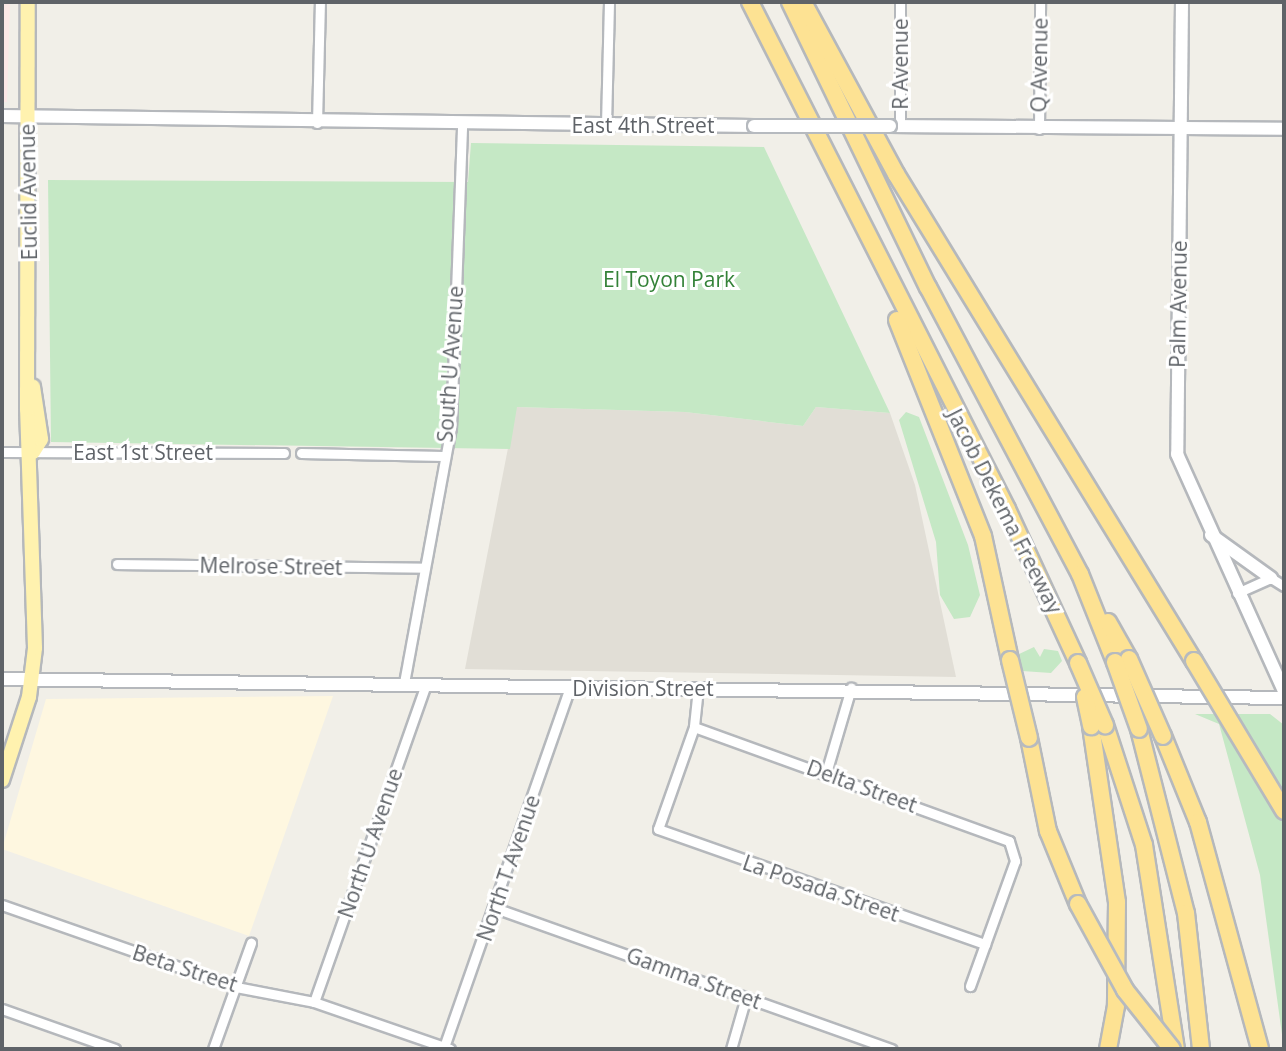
<!DOCTYPE html>
<style>
body{margin:0}
#map{position:relative;width:1286px;height:1051px;overflow:hidden;background:#f1efe8;font-family:"Open Sans",sans-serif}
div>[style]{position:absolute}
[style*='--x']{left:calc(var(--x)*1px);top:calc(var(--y)*1px);width:calc(var(--w)*1px);rotate:calc(var(--a)*1deg)}
.commercial>*{inset:0;background:#fef7e0}
.education>*{inset:0;background:#e1ded6}
.medical>*{inset:0;background:#fce8e6}
.green>*{inset:0;background:#c5e8c5}
.roads{filter:drop-shadow(2px 0 #b5b8bc) drop-shadow(-2px 0 #b5b8bc) drop-shadow(0 2px #b5b8bc) drop-shadow(0 -2px #b5b8bc)}
.street>*{height:9px;margin:-4.5px;padding:0 4.5px;transform-origin:4.5px;border-radius:4.5px;background:#fff}
.secondary>*{height:12px;margin:-6px;padding:0 6px;transform-origin:6px;border-radius:6px;background:#fff}
.primary>*{height:14px;margin:-7px;padding:0 7px;transform-origin:7px;border-radius:7px;background:#fff2af}
.highway>*{height:16px;margin:-8px;padding:0 8px;transform-origin:8px;border-radius:8px;background:#fde293}
.bridges{filter:drop-shadow(2px 0 #b6babf) drop-shadow(-2px 0 #b6babf) drop-shadow(0 2px #b6babf) drop-shadow(0 -2px #b6babf)}
.secondary-bridge>*{height:12px;margin:-6px;padding:0 6px;transform-origin:6px;border-radius:6px;background:#fff}
.highway-bridge>*{height:16px;margin:-8px;padding:0 8px;transform-origin:8px;border-radius:8px;background:#fde293}
span{translate:-50% -50%;white-space:nowrap;text-align:center;line-height:1.15;-webkit-text-stroke:6px #fff;paint-order:stroke}
.street-label{font-size:21px;color:#5f6368}
.park-label{font-size:21px;color:#348238}
.frame{position:absolute;inset:0;border:4px solid #5f6368;pointer-events:none}
</style>
<div id="map">
<div class="commercial">
<div style="clip-path:polygon(333px 696px,249px 936px,2px 849px,46px 699px)"></div>
</div>
<div class="education">
<div style="clip-path:polygon(516px 407px,685px 412px,803px 426px,816px 407px,890px 413px,915px 485px,956px 677px,465px 669px)"></div>
</div>
<div class="medical">
<div style="clip-path:polygon(2px 2px,10px 2px,7px 102px,2px 102px)"></div>
</div>
<div class="green">
<div style="clip-path:polygon(471px 143px,764px 147px,890px 413px,816px 407px,803px 426px,685px 412px,517px 407px,510px 449px,51px 442px,48px 180px,468px 182px)"></div>
<div style="clip-path:polygon(906px 412px,919px 417px,968px 545px,980px 595px,970px 617px,954px 619px,940px 595px,936px 542px,899px 420px)"></div>
<div style="clip-path:polygon(1034px 647px,1040px 657px,1044px 649px,1058px 651px,1062px 661px,1051px 673px,1022px 671px,1017px 655px)"></div>
<div style="clip-path:polygon(1195px 714px,1270px 714px,1284px 725px,1284px 1049px,1260px 875px,1219px 724px)"></div>
</div>
<div class="roads">
<div class="street">
<div style="--x:317;--y:123;--w:121;--a:-88.6"></div>
<div style="--x:606;--y:125;--w:123;--a:-88.6"></div>
<div style="--x:900;--y:126;--w:124;--a:-90"></div>
<div style="--x:1039;--y:129;--w:127;--a:-89.5"></div>
<div style="--x:2;--y:452;--w:282;--a:0.2"></div>
<div style="--x:301;--y:453;--w:142;--a:1.2"></div>
<div style="--x:117;--y:564;--w:307;--a:0.7"></div>
<div style="--x:1237;--y:593;--w:37;--a:-24"></div>
<div style="--x:1271;--y:578;--w:15;--a:32"></div>
<div style="--x:404;--y:683;--w:259;--a:-79.6"></div>
<div style="--x:451;--y:428;--w:304;--a:-87.9"></div>
<div style="--x:698;--y:688;--w:39;--a:96"></div>
<div style="--x:694;--y:727;--w:108;--a:109.4"></div>
<div style="--x:658;--y:829;--w:347;--a:19.4"></div>
<div style="--x:694;--y:727;--w:335;--a:19.9"></div>
<div style="--x:1009;--y:841;--w:21;--a:73"></div>
<div style="--x:1015;--y:861;--w:133;--a:109.8"></div>
<div style="--x:826;--y:773;--w:89;--a:-73.6"></div>
<div style="--x:2;--y:905;--w:248;--a:19.3"></div>
<div style="--x:236;--y:987;--w:79;--a:10.9"></div>
<div style="--x:314;--y:1002;--w:144;--a:19.1"></div>
<div style="--x:495;--y:908;--w:421;--a:19.6"></div>
<div style="--x:314;--y:1002;--w:337;--a:-70.6"></div>
<div style="--x:2;--y:1009;--w:120;--a:19.5"></div>
<div style="--x:444;--y:1047;--w:380;--a:-70.7"></div>
<div style="--x:213;--y:1049;--w:113;--a:-70.3"></div>
<div style="--x:731;--y:1049;--w:54;--a:-73.9"></div>
</div>
<div class="secondary">
<div style="--x:1182;--y:2;--w:452;--a:90.6"></div>
<div style="--x:1177;--y:454;--w:260;--a:65.7"></div>
<div style="--x:2;--y:116;--w:752;--a:0.76"></div>
<div style="--x:890;--y:126;--w:394;--a:0.4"></div>
<div style="--x:1211;--y:535;--w:74;--a:35.6"></div>
<div style="--x:2;--y:679;--w:1282;--a:0.85"></div>
</div>
<div class="primary">
<div style="--x:33;--y:452;--w:15;--a:-58"></div>
<div style="--x:41;--y:439;--w:53;--a:-98.7"></div>
<div style="--x:2;--y:780;--w:87;--a:-72"></div>
<div style="--x:29;--y:697;--w:49;--a:-83"></div>
<div style="--x:35;--y:648;--w:239;--a:-91.9"></div>
<div style="--x:27;--y:409;--w:407;--a:-89.9"></div>
</div>
<div class="highway">
<div style="--x:750;--y:2;--w:568;--a:63.12"></div>
<div style="--x:1007;--y:509;--w:170;--a:65.2"></div>
<div style="--x:790;--y:2;--w:317;--a:64.2"></div>
<div style="--x:928;--y:287;--w:325;--a:62.1"></div>
<div style="--x:1080;--y:574;--w:95;--a:68.3"></div>
<div style="--x:803;--y:2;--w:196;--a:61.6"></div>
<div style="--x:896;--y:174;--w:571;--a:58.54"></div>
<div style="--x:897;--y:320;--w:232;--a:68.3"></div>
<div style="--x:983;--y:536;--w:127;--a:77.7"></div>
<div style="--x:1108;--y:622;--w:43;--a:60.4"></div>
<div style="--x:1105;--y:725;--w:126;--a:72"></div>
<div style="--x:1144;--y:845;--w:206;--a:81.1"></div>
<div style="--x:1091;--y:726;--w:178;--a:81.6"></div>
<div style="--x:1117;--y:902;--w:104;--a:90.6"></div>
<div style="--x:1116;--y:1006;--w:44;--a:100.5"></div>
<div style="--x:1139;--y:729;--w:190;--a:75.7"></div>
<div style="--x:1186;--y:913;--w:137;--a:83.7"></div>
<div style="--x:1163;--y:736;--w:93;--a:67.9"></div>
<div style="--x:1198;--y:822;--w:235;--a:74.7"></div>
<div style="--x:1029;--y:738;--w:95;--a:78.5"></div>
<div style="--x:1048;--y:831;--w:79;--a:67.7"></div>
</div>
</div>
<div class="bridges">
<div class="secondary-bridge">
<div style="--x:754;--y:126;--w:136;--a:0"></div>
</div>
<div class="highway-bridge">
<div style="--x:1129;--y:659;--w:84;--a:66.2"></div>
<div style="--x:1010;--y:660;--w:80;--a:76.3"></div>
<div style="--x:1194;--y:661;--w:175;--a:59"></div>
<div style="--x:1115;--y:662;--w:71;--a:70.3"></div>
<div style="--x:1078;--y:663;--w:68;--a:66.5"></div>
<div style="--x:1085;--y:697;--w:30;--a:78"></div>
<div style="--x:1078;--y:904;--w:98;--a:61.3"></div>
<div style="--x:1125;--y:990;--w:75;--a:51.5"></div>
</div>
</div>
<div class="street-label">
<span style="left:900px;top:64px;rotate:-90deg">R Avenue</span>
<span style="left:1039px;top:65px;rotate:-89deg">Q Avenue</span>
<span style="left:643px;top:125px">East 4th Street</span>
<span style="left:28px;top:192px;rotate:-91deg">Euclid Avenue</span>
<span style="left:1178px;top:304px;rotate:-89deg">Palm Avenue</span>
<span style="left:450px;top:364px;rotate:-86deg">South U Avenue</span>
<span style="left:143px;top:452px">East 1st Street</span>
<span style="left:1005px;top:511px;rotate:63deg">Jacob Dekema Freeway</span>
<span style="left:271px;top:566px;rotate:1deg">Melrose Street</span>
<span style="left:643px;top:688px">Division Street</span>
<span style="left:862px;top:786px;rotate:20deg">Delta Street</span>
<span style="left:370px;top:843px;rotate:-71deg">North U Avenue</span>
<span style="left:508px;top:868px;rotate:-71deg">North T Avenue</span>
<span style="left:821px;top:888px;rotate:19deg">La Posada Street</span>
<span style="left:185px;top:968px;rotate:18deg">Beta Street</span>
<span style="left:694px;top:978px;rotate:20deg">Gamma Street</span>
</div>
<div class="park-label">
<span style="left:669px;top:279px">El Toyon Park</span>
</div>
<div class="frame"></div>
</div>
